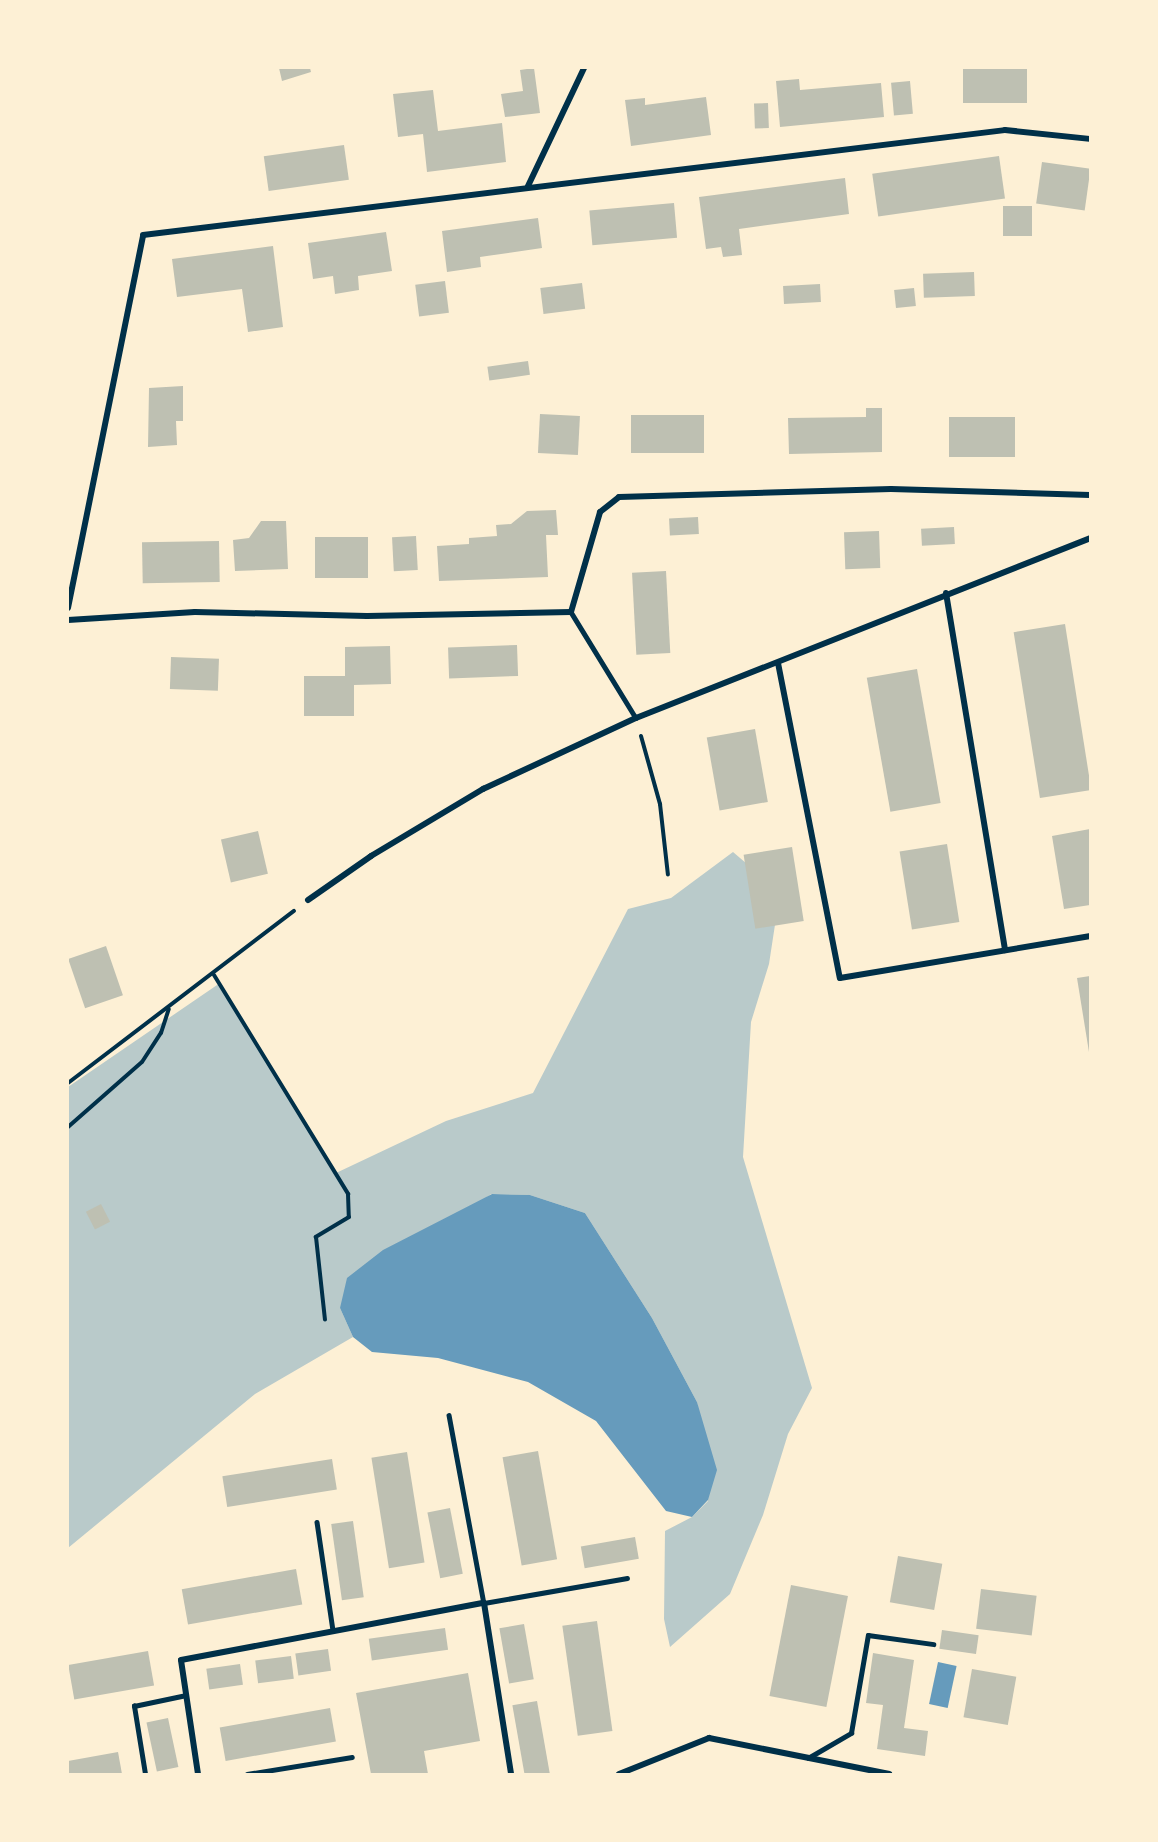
<!DOCTYPE html>
<style>
body{margin:0}
#map{position:relative;width:1158px;height:1842px;overflow:hidden;background:#fdf0d5;font-family:"Playfair Display",serif}
div>[style]{position:absolute}
[style*='--x']{left:calc(var(--x)*1px);top:calc(var(--y)*1px);width:calc(var(--w)*1px);rotate:calc(var(--a)*1deg)}
.green>*{inset:0;background:#b9caca}
.water>*{inset:0;background:#669bbc;transform-origin:0 0}
.building>*{inset:0;background:#bec0b2;transform-origin:0 0}
.path>*{height:4px;margin:-2px;padding:0 2px;transform-origin:2px;border-radius:2px;background:#003049}
.service>*{height:4.5px;margin:-2.25px;padding:0 2.25px;transform-origin:2.25px;border-radius:2.25px;background:#003049}
.minor>*{height:6px;margin:-3px;padding:0 3px;transform-origin:3px;border-radius:3px;background:#003049}
span{translate:-50% -50%;white-space:nowrap;text-align:center;line-height:1.15;-webkit-text-stroke:6px #fdf0d5;paint-order:stroke}
.frame{position:absolute;inset:0;border:69px solid #fdf0d5;pointer-events:none}
</style>
<div id="map">
<div class="green">
<div style="clip-path:polygon(733px 852px,780px 892px,769px 964px,751px 1022px,743px 1157px,812px 1388px,788px 1434px,763px 1515px,730px 1594px,670px 1647px,664px 1619px,665px 1531px,692px 1517px,708px 1501px,697px 1402px,652px 1318px,585px 1213px,530px 1195px,491px 1194px,340px 1308px,353px 1337px,255px 1394px,68px 1548px,68px 1087px,220px 983px,336px 1173px,446px 1121px,533px 1093px,628px 909px,671px 898px)"></div>
</div>
<div class="water">
<div style="clip-path:polygon(492px 1194px,530px 1195px,585px 1213px,652px 1318px,697px 1402px,717px 1470px,708px 1500px,692px 1517px,666px 1511px,596px 1421px,528px 1382px,438px 1358px,372px 1352px,353px 1337px,340px 1308px,347px 1278px,383px 1250px)"></div>
<div style="left:938px;top:1662px;width:19px;height:43px;rotate:12deg"></div>
</div>
<div class="building">
<div style="clip-path:polygon(279px 68px,310px 68px,311px 72px,282px 81px)"></div>
<div style="clip-path:polygon(534px 68px,540px 113px,505px 117px,501px 94px,523px 91px,520px 70px)"></div>
<div style="left:963px;top:68px;width:64px;height:35px"></div>
<div style="clip-path:polygon(799px 79px,800px 90px,881px 83px,884px 117px,780px 127px,776px 81px)"></div>
<div style="left:910px;top:81px;width:33px;height:19px;rotate:85deg"></div>
<div style="clip-path:polygon(433px 90px,438px 131px,502px 123px,506px 162px,427px 172px,423px 134px,398px 137px,393px 94px)"></div>
<div style="clip-path:polygon(706px 97px,711px 135px,631px 146px,625px 100px,645px 98px,645px 105px)"></div>
<div style="left:768px;top:103px;width:25px;height:14px;rotate:88deg"></div>
<div style="left:344px;top:145px;width:35px;height:81px;rotate:82deg"></div>
<div style="left:999px;top:156px;width:43px;height:128px;rotate:82deg"></div>
<div style="left:1042px;top:162px;width:49px;height:42px;rotate:8deg"></div>
<div style="clip-path:polygon(845px 178px,849px 214px,739px 229px,742px 255px,723px 257px,721px 247px,706px 249px,699px 197px)"></div>
<div style="left:674px;top:203px;width:35px;height:85px;rotate:85deg"></div>
<div style="left:1032px;top:206px;width:30px;height:29px;rotate:90deg"></div>
<div style="clip-path:polygon(538px 218px,542px 248px,480px 257px,481px 267px,447px 272px,442px 231px)"></div>
<div style="clip-path:polygon(386px 232px,392px 271px,358px 276px,359px 290px,335px 294px,333px 276px,313px 279px,308px 243px)"></div>
<div style="clip-path:polygon(273px 246px,283px 327px,248px 332px,242px 289px,177px 297px,172px 259px)"></div>
<div style="left:974px;top:272px;width:24px;height:51px;rotate:88deg"></div>
<div style="left:445px;top:281px;width:32px;height:30px;rotate:83deg"></div>
<div style="left:582px;top:283px;width:26px;height:42px;rotate:83deg"></div>
<div style="left:820px;top:284px;width:18px;height:37px;rotate:87deg"></div>
<div style="left:914px;top:288px;width:18px;height:20px;rotate:84deg"></div>
<div style="left:528px;top:361px;width:14px;height:41px;rotate:82deg"></div>
<div style="clip-path:polygon(183px 386px,183px 421px,176px 421px,177px 445px,148px 447px,149px 388px)"></div>
<div style="clip-path:polygon(866px 408px,882px 408px,882px 452px,789px 454px,788px 418px,866px 417px)"></div>
<div style="left:540px;top:414px;width:40px;height:39px;rotate:3deg"></div>
<div style="left:704px;top:415px;width:38px;height:73px;rotate:90deg"></div>
<div style="left:949px;top:417px;width:66px;height:40px"></div>
<div style="clip-path:polygon(556px 510px,558px 535px,546px 535px,548px 577px,439px 581px,437px 546px,469px 544px,469px 538px,497px 536px,496px 525px,511px 524px,527px 511px)"></div>
<div style="left:698px;top:517px;width:17px;height:29px;rotate:87deg"></div>
<div style="clip-path:polygon(261px 521px,286px 521px,288px 569px,235px 571px,233px 540px,249px 538px)"></div>
<div style="left:954px;top:527px;width:17px;height:33px;rotate:87deg"></div>
<div style="left:879px;top:531px;width:37px;height:35px;rotate:88deg"></div>
<div style="left:416px;top:536px;width:34px;height:24px;rotate:87deg"></div>
<div style="left:368px;top:537px;width:41px;height:53px;rotate:90deg"></div>
<div style="left:219px;top:541px;width:41px;height:77px;rotate:89deg"></div>
<div style="left:666px;top:571px;width:82px;height:34px;rotate:87deg"></div>
<div style="left:1065px;top:624px;width:168px;height:52px;rotate:81deg"></div>
<div style="left:517px;top:645px;width:31px;height:69px;rotate:88deg"></div>
<div style="clip-path:polygon(390px 646px,391px 684px,354px 685px,354px 716px,304px 716px,304px 676px,345px 676px,345px 647px)"></div>
<div style="left:171px;top:657px;width:48px;height:32px;rotate:2deg"></div>
<div style="left:917px;top:669px;width:136px;height:51px;rotate:80deg"></div>
<div style="left:755px;top:729px;width:74px;height:49px;rotate:80deg"></div>
<div style="clip-path:polygon(1090px 829px,1090px 905px,1064px 909px,1052px 836px)"></div>
<div style="left:258px;top:831px;width:44px;height:38px;rotate:77deg"></div>
<div style="left:947px;top:844px;width:79px;height:48px;rotate:81deg"></div>
<div style="left:792px;top:847px;width:75px;height:49px;rotate:81deg"></div>
<div style="left:106px;top:946px;width:52px;height:40px;rotate:71deg"></div>
<div style="clip-path:polygon(1090px 976px,1090px 1051px,1089px 1052px,1077px 978px)"></div>
<div style="left:101px;top:1204px;width:20px;height:17px;rotate:63deg"></div>
<div style="left:538px;top:1451px;width:110px;height:36px;rotate:80deg"></div>
<div style="left:407px;top:1452px;width:112px;height:36px;rotate:81deg"></div>
<div style="left:332px;top:1459px;width:31px;height:111px;rotate:81deg"></div>
<div style="left:450px;top:1508px;width:67px;height:23px;rotate:79deg"></div>
<div style="left:353px;top:1521px;width:77px;height:22px;rotate:82deg"></div>
<div style="left:635px;top:1537px;width:22px;height:55px;rotate:80deg"></div>
<div style="left:898px;top:1556px;width:45px;height:47px;rotate:10deg"></div>
<div style="left:296px;top:1569px;width:36px;height:116px;rotate:80deg"></div>
<div style="left:791px;top:1585px;width:58px;height:113px;rotate:11deg"></div>
<div style="left:981px;top:1589px;width:56px;height:40px;rotate:7deg"></div>
<div style="left:597px;top:1621px;width:111px;height:35px;rotate:82deg"></div>
<div style="left:524px;top:1624px;width:56px;height:25px;rotate:80deg"></div>
<div style="left:445px;top:1628px;width:22px;height:77px;rotate:82deg"></div>
<div style="left:942px;top:1630px;width:37px;height:19px;rotate:8deg"></div>
<div style="left:328px;top:1649px;width:22px;height:33px;rotate:82deg"></div>
<div style="left:148px;top:1651px;width:35px;height:81px;rotate:80deg"></div>
<div style="clip-path:polygon(873px 1653px,914px 1660px,904px 1728px,928px 1731px,925px 1756px,877px 1749px,883px 1705px,866px 1703px)"></div>
<div style="left:291px;top:1656px;width:23px;height:36px;rotate:83deg"></div>
<div style="left:240px;top:1664px;width:21px;height:34px;rotate:82deg"></div>
<div style="left:972px;top:1669px;width:45px;height:49px;rotate:10deg"></div>
<div style="clip-path:polygon(468px 1673px,480px 1741px,424px 1751px,428px 1774px,371px 1774px,356px 1693px)"></div>
<div style="left:537px;top:1701px;width:74px;height:25px;rotate:80deg"></div>
<div style="left:330px;top:1708px;width:34px;height:112px;rotate:80deg"></div>
<div style="left:168px;top:1718px;width:50px;height:22px;rotate:78deg"></div>
<div style="clip-path:polygon(118px 1752px,122px 1774px,68px 1774px,68px 1761px)"></div>
</div>
<div class="path">
<div style="--x:641;--y:736;--w:71;--a:74.4"></div>
<div style="--x:660;--y:804;--w:71;--a:83.6"></div>
<div style="--x:214;--y:975;--w:257;--a:58.5"></div>
<div style="--x:348;--y:1194;--w:23;--a:88"></div>
<div style="--x:349;--y:1217;--w:39;--a:149"></div>
<div style="--x:316;--y:1237;--w:83;--a:83.8"></div>
<div style="--x:68;--y:1083;--w:284;--a:-37.3"></div>
<div style="--x:68;--y:1127;--w:98;--a:-41.3"></div>
<div style="--x:142;--y:1062;--w:35;--a:-57"></div>
<div style="--x:161;--y:1033;--w:25;--a:-72"></div>
</div>
<div class="service">
<div style="--x:571;--y:612;--w:124;--a:58.5"></div>
<div style="--x:449;--y:1415;--w:191;--a:79.5"></div>
<div style="--x:484;--y:1603;--w:145;--a:-9.9"></div>
<div style="--x:317;--y:1522;--w:110;--a:81.6"></div>
<div style="--x:808;--y:1758;--w:50;--a:-30.2"></div>
<div style="--x:851;--y:1733;--w:99;--a:-80.2"></div>
<div style="--x:868;--y:1635;--w:66;--a:7.9"></div>
<div style="--x:145;--y:1774;--w:69;--a:-99.2"></div>
<div style="--x:134;--y:1706;--w:53;--a:-11.9"></div>
<div style="--x:247;--y:1774;--w:106;--a:-9.2"></div>
</div>
<div class="minor">
<div style="--x:528;--y:186;--w:131;--a:-64.6"></div>
<div style="--x:946;--y:593;--w:362;--a:80.6"></div>
<div style="--x:68;--y:608;--w:380;--a:-78.6"></div>
<div style="--x:143;--y:235;--w:868;--a:-6.94"></div>
<div style="--x:1005;--y:130;--w:85;--a:6"></div>
<div style="--x:68;--y:620;--w:127;--a:-3.6"></div>
<div style="--x:195;--y:612;--w:172;--a:1.3"></div>
<div style="--x:367;--y:616;--w:204;--a:-1.1"></div>
<div style="--x:571;--y:612;--w:104;--a:-73.8"></div>
<div style="--x:600;--y:512;--w:24;--a:-38"></div>
<div style="--x:619;--y:497;--w:272;--a:-1.7"></div>
<div style="--x:891;--y:489;--w:199;--a:1.7"></div>
<div style="--x:778;--y:663;--w:321;--a:78.9"></div>
<div style="--x:840;--y:978;--w:254;--a:-9.5"></div>
<div style="--x:308;--y:900;--w:77;--a:-34.9"></div>
<div style="--x:371;--y:856;--w:131;--a:-30.9"></div>
<div style="--x:483;--y:789;--w:169;--a:-24.9"></div>
<div style="--x:636;--y:718;--w:488;--a:-21.6"></div>
<div style="--x:198;--y:1774;--w:115;--a:-98.5"></div>
<div style="--x:181;--y:1660;--w:308;--a:-10.7"></div>
<div style="--x:484;--y:1603;--w:173;--a:81"></div>
<div style="--x:619;--y:1774;--w:97;--a:-21.8"></div>
<div style="--x:709;--y:1738;--w:184;--a:11.3"></div>
</div>
<div class="frame"></div>
</div>
